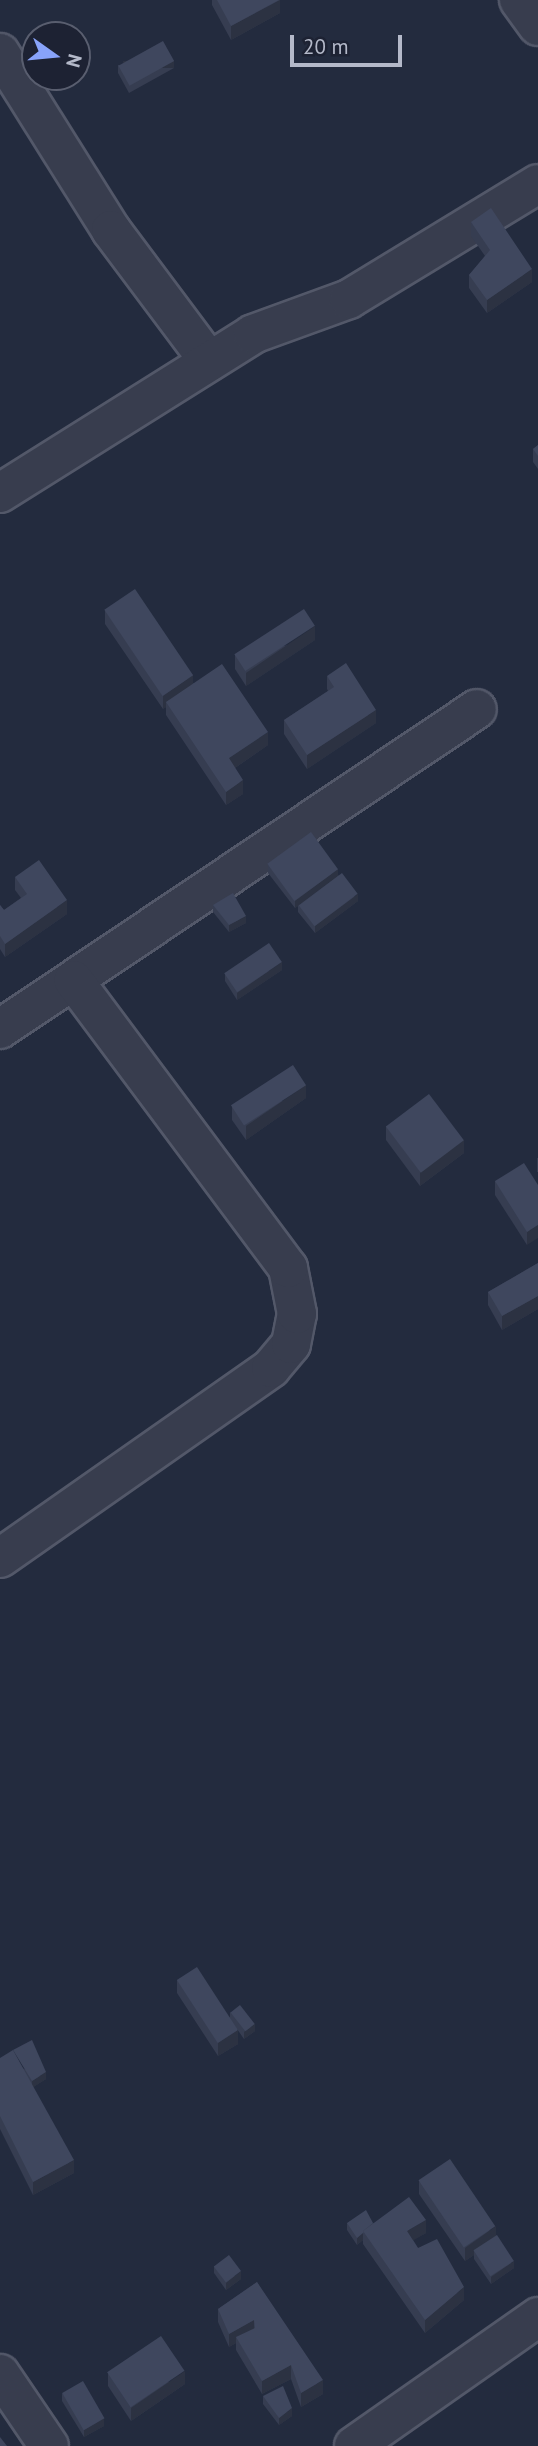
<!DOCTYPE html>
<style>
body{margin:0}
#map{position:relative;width:538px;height:2446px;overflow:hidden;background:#232b3e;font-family:"PT Sans",sans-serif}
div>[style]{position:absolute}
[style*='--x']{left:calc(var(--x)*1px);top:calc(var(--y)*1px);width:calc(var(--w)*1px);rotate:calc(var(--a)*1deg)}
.roads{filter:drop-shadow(2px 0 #535869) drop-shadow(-2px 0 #535869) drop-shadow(0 2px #535869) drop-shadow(0 -2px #535869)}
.minor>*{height:38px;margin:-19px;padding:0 19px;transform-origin:19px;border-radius:19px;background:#383d4e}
.wall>*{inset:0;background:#363d51;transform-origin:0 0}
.shaded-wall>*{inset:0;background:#2c3242;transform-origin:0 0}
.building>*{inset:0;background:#3f475e;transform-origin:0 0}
span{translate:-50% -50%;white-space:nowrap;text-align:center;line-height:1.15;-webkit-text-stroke:5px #1d2233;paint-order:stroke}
.north{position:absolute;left:21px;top:21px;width:70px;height:70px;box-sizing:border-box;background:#1d2233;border:2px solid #595e6f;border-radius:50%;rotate:105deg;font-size:19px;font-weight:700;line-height:28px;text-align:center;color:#b4b9c9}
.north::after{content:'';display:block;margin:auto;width:24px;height:32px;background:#88a3fa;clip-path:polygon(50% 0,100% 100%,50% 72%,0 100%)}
.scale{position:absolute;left:290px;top:35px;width:112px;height:32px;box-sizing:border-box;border:4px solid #b4b9c9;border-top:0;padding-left:9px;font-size:21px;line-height:24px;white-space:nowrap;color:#b4b9c9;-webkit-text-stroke:5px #1d2233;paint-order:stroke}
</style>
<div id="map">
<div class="roads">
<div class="minor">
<div style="--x:519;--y:0;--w:32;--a:54"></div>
<div style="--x:0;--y:53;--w:209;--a:57.9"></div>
<div style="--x:111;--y:230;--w:164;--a:53.2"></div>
<div style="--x:0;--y:493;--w:299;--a:-32.1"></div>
<div style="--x:253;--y:334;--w:102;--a:-20"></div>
<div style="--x:349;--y:299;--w:221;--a:-31.3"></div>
<div style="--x:0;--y:1029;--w:574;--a:-33.86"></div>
<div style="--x:0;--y:1558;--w:331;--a:-35"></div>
<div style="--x:271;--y:1368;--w:31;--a:-50"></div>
<div style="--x:291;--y:1344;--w:31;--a:-79"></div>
<div style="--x:297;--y:1314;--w:47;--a:-101.1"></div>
<div style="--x:288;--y:1268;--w:359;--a:-126.7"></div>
<div style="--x:0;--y:2374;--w:87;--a:55.8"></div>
<div style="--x:354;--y:2446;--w:225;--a:-35"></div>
</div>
</div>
<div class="wall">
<div style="clip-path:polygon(212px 0,280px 0,280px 13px,231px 40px,212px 5px)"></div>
<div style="clip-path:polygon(118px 65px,174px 68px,129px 93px,118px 73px)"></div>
<div style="clip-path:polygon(471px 222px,532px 282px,487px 313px,469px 288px,469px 275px,485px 256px,471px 236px)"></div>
<div style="clip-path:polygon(538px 445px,538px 469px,533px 462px,533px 449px)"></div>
<div style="clip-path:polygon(105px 610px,268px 745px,235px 768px,243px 794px,226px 805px,166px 715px,166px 707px,163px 709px,105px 624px)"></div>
<div style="clip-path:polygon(315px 640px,246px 686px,235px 669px,235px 655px)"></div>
<div style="clip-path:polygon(327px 676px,376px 723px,307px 769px,284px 734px,284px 720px,328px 691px,327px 689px)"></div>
<div style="clip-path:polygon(268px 865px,338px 875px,358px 901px,315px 933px,298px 912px,298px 906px,295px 908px,268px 873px)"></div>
<div style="clip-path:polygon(15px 877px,67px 914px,5px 957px,0 949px,0 905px,4px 910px,21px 898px,15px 890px)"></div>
<div style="clip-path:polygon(213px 905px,246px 923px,229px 932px,213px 912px)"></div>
<div style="clip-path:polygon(282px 970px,237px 1000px,225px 981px,225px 974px)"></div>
<div style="clip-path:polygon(306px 1098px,246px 1140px,232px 1120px,232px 1107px)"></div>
<div style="clip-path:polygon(386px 1126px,464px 1153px,420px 1186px,386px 1140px)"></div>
<div style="left:537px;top:1158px;width:1px;height:14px"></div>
<div style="clip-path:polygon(495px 1181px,538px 1185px,527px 1245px,495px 1195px)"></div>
<div style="clip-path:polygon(538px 1263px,538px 1309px,502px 1330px,488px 1305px,488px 1292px)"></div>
<div style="clip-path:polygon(177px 1980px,230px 2018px,230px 2012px,255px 2031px,244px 2039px,237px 2029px,238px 2044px,218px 2056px,177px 1993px)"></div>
<div style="clip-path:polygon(0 2058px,46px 2079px,33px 2087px,74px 2173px,33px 2195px,0 2129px)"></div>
<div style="clip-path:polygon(419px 2181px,496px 2235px,514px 2268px,491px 2284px,474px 2259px,474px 2255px,465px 2261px,419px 2194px)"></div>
<div style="clip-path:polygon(347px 2223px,373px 2223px,426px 2233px,413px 2240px,418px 2248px,464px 2300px,425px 2333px,363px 2244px,363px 2240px,357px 2245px,347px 2230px)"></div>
<div style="clip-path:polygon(214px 2266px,241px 2279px,226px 2290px,214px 2273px)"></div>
<div style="clip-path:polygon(257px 2282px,323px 2394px,301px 2407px,291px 2379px,262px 2394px,236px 2350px,236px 2343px,229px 2347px,218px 2322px,218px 2309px)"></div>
<div style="clip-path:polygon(108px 2373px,185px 2384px,131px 2421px,108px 2386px)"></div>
<div style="clip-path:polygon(62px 2393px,104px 2426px,84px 2437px,62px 2401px)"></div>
<div style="clip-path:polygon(263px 2396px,292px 2416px,279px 2425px,263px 2404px)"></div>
</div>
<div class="shaded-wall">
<div style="clip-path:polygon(280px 0,280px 13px,231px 40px,231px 26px)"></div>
<div style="left:174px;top:61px;width:7px;height:51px;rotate:90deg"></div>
<div style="clip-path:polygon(532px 269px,532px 282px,487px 313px,487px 300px)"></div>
<div style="clip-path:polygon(315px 626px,315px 640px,246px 686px,246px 673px)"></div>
<div style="clip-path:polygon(193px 675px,193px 688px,166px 702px,166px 707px,163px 709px,163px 696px)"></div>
<div style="clip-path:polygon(376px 710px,376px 723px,307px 769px,307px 755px)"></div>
<div style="clip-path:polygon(268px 732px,268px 745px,229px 772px,229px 758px)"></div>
<div style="clip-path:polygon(243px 780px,243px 794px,226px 805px,226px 792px)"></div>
<div style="clip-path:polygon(338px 869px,338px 876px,295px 908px,295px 901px)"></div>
<div style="clip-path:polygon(358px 894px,358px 901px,315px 933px,315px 926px)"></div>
<div style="clip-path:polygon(67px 900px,67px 914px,5px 957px,5px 944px)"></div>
<div style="clip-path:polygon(246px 916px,246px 923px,229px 932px,229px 925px)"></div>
<div style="clip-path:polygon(282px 962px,282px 970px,237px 1000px,237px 993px)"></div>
<div style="clip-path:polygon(306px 1085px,306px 1098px,246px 1140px,246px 1126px)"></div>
<div style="clip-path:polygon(464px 1140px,464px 1153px,420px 1186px,420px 1172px)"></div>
<div style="clip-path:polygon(538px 1225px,538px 1238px,527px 1245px,527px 1232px)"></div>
<div style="clip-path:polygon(538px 1296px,538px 1309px,502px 1330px,502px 1316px)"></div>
<div style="clip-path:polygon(255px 2024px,255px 2031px,244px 2039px,244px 2032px)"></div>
<div style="clip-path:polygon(238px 2030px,238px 2044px,218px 2056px,218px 2043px)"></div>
<div style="clip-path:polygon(46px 2072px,46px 2079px,32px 2088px,32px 2081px)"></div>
<div style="clip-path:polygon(74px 2160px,74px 2173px,33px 2195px,33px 2182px)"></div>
<div style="clip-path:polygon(426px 2220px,426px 2233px,407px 2244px,407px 2231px)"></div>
<div style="clip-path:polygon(496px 2226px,496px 2239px,474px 2251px,474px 2255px,465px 2261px,465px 2248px)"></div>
<div style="clip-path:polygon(363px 2233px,363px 2240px,357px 2245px,357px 2238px)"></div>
<div style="clip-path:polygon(514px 2261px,514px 2268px,491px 2284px,491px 2277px)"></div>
<div style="clip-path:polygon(241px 2271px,241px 2279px,226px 2290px,226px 2283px)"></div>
<div style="clip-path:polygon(464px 2287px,464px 2300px,425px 2333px,425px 2320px)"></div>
<div style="clip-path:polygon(254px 2320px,254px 2333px,236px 2337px,236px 2343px,229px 2347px,229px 2334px)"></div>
<div style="clip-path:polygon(291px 2365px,291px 2379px,262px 2394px,262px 2381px)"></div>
<div style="clip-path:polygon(185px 2371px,185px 2384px,131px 2421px,131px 2408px)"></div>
<div style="clip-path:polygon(323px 2380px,323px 2394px,301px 2407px,301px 2393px)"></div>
<div style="clip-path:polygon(292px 2408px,292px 2416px,279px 2425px,279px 2418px)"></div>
<div style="clip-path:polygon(104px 2418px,104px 2426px,84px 2437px,84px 2430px)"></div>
</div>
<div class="building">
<div style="clip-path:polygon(217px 0,279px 0,231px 26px)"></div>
<div style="left:163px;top:41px;width:23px;height:51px;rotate:61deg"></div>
<div style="clip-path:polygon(491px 208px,532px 269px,487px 300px,469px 275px,490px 250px,471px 222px)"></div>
<div style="clip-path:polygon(538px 445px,538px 456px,533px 449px)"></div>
<div style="left:135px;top:589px;width:104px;height:37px;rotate:56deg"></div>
<div style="left:304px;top:609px;width:20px;height:83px;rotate:57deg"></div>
<div style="clip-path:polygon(346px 663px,376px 710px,307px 755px,284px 720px,334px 687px,327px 676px)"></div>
<div style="clip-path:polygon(222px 664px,268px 732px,229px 758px,243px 780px,226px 792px,166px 702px)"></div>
<div style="left:311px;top:832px;width:46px;height:54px;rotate:54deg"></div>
<div style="clip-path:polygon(39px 860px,67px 900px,5px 944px,0 936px,0 905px,4px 910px,27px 894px,15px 877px)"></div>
<div style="left:342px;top:873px;width:26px;height:54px;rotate:53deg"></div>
<div style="clip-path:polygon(233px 893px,246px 916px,229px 925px,213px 905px)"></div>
<div style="left:269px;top:943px;width:23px;height:54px;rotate:56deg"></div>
<div style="left:293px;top:1065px;width:24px;height:74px;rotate:57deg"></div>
<div style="left:429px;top:1094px;width:58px;height:54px;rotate:53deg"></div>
<div style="clip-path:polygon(524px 1163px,538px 1185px,538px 1225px,527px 1232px,495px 1181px)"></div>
<div style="clip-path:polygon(538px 1263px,538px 1296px,502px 1316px,488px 1292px)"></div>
<div style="left:197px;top:1967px;width:75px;height:24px;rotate:57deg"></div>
<div style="left:240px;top:2005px;width:24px;height:12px;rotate:52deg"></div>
<div style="clip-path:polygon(32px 2040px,46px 2072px,32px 2081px,13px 2050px)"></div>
<div style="clip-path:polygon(13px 2050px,74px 2160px,33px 2182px,0 2116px,0 2058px)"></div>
<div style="left:450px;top:2159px;width:81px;height:38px;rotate:56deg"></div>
<div style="clip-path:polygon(409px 2197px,426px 2220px,407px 2231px,418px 2248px,437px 2239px,464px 2287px,425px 2320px,363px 2231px)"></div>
<div style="clip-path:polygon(366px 2210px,373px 2223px,363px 2231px,364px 2232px,357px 2238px,347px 2223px)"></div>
<div style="left:497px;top:2235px;width:31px;height:28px;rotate:57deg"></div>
<div style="left:229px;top:2255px;width:20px;height:19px;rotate:53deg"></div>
<div style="clip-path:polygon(257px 2282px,323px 2380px,301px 2393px,291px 2365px,262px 2381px,236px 2337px,255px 2328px,254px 2320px,229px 2334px,218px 2309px)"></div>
<div style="left:161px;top:2336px;width:42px;height:65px;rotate:56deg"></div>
<div style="left:83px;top:2381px;width:43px;height:24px;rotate:60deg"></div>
<div style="clip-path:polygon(283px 2386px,292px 2408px,279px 2418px,263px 2396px)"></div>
<div style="clip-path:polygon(0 2437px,7px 2446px,0 2446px)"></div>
</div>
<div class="north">N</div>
<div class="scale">20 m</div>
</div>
